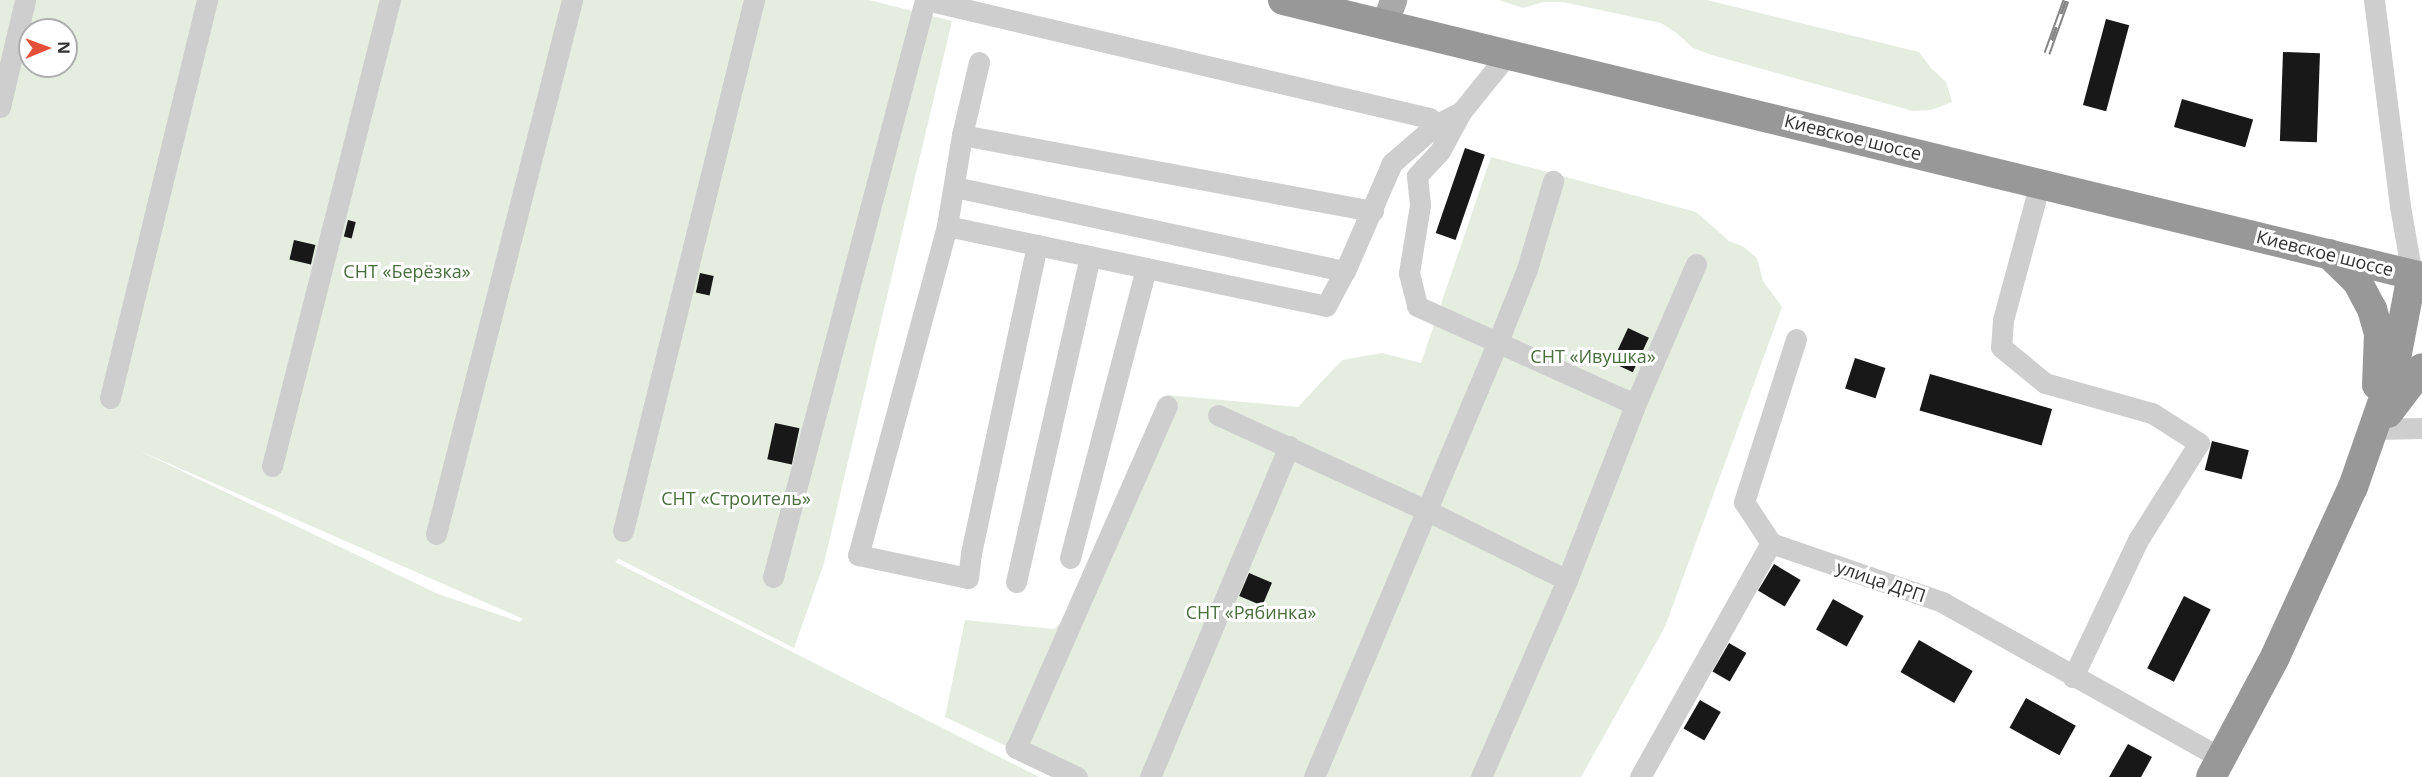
<!DOCTYPE html>
<meta charset="utf-8">
<style>
body{margin:0}
#map{position:relative;width:2422px;height:777px;overflow:hidden;background:#fff;font-family:"Open Sans",sans-serif}
div>[style]{position:absolute}
[style*='--x']{left:calc(var(--x)*1px);top:calc(var(--y)*1px);width:calc(var(--w)*1px);rotate:calc(var(--a)*1deg)}
.green>*{inset:0;background:#e4ede0}
.building>*{inset:0;background:#181818;transform-origin:0 0}
.minor>*{height:21px;margin:-10.5px;padding:0 10.5px;transform-origin:10.5px;border-radius:10.5px;background:#cecece}
.major>*{height:27px;margin:-13.5px;padding:0 13.5px;transform-origin:13.5px;border-radius:13.5px;background:#a9a9a9}
.highway>*{height:30px;margin:-15px;padding:0 15px;transform-origin:15px;border-radius:15px;background:#989898}
.rail>*{height:7px;margin-top:-3.5px;transform-origin:0;background:repeating-linear-gradient(90deg,#fff 0 14px,#868686 0 28px);box-sizing:border-box;border-block:2px solid #868686}
span{translate:-50% -50%;white-space:nowrap;text-align:center;line-height:1.15;-webkit-text-stroke:6px #fff;paint-order:stroke}
.street-label{font-size:18px;color:#313131}
.park-label{font-size:18px;color:#4a6d3e}
.north{position:absolute;left:18px;top:18px;width:60px;height:60px;box-sizing:border-box;background:#fff;border:2px solid #adadad;border-radius:50%;rotate:89deg;font-size:16px;font-weight:700;line-height:24px;text-align:center;color:#313131}
.north::after{content:'';display:block;margin:auto;width:21px;height:27px;background:#e34f38;clip-path:polygon(50% 0,100% 100%,50% 72%,0 100%)}
</style>
<div id="map">
<div class="green">
<div style="clip-path:polygon(evenodd,0 0,869px 0,952px 21px,824px 563px,794px 648px,619px 559px,615px 562px,1039px 777px,0 777px,0 0,30px 30px,66px 30px,66px 66px,30px 66px,30px 30px,0 0,138px 450px,521px 618px,523px 618px,520px 622px,438px 594px,138px 450px)"></div>
<div style="clip-path:polygon(1499px 0,1707px 0,1919px 52px,1931px 68px,1946px 82px,1952px 102px,1931px 110px,1913px 111px,1712px 55px,1693px 48px,1678px 34px,1661px 23px,1563px 2px,1543px 2px,1523px 8px)"></div>
<div style="clip-path:polygon(1491px 157px,1696px 212px,1729px 241px,1744px 247px,1757px 258px,1763px 281px,1782px 307px,1665px 627px,1581px 777px,1072px 777px,945px 717px,965px 620px,1054px 629px,1066px 617px,1167px 395px,1298px 407px,1342px 360px,1382px 353px,1421px 363px)"></div>
</div>
<div class="building">
<div style="left:2106px;top:19px;width:24px;height:89px;rotate:15deg"></div>
<div style="left:2283px;top:52px;width:37px;height:89px;rotate:2deg"></div>
<div style="left:2182px;top:99px;width:74px;height:29px;rotate:16deg"></div>
<div style="left:1465px;top:148px;width:21px;height:90px;rotate:19deg"></div>
<div style="left:348px;top:220px;width:8px;height:17px;rotate:14deg"></div>
<div style="left:294px;top:240px;width:22px;height:20px;rotate:13deg"></div>
<div style="left:700px;top:273px;width:14px;height:20px;rotate:12deg"></div>
<div style="left:1628px;top:328px;width:23px;height:38px;rotate:25deg"></div>
<div style="left:1855px;top:358px;width:32px;height:32px;rotate:18deg"></div>
<div style="left:1930px;top:374px;width:127px;height:38px;rotate:16deg"></div>
<div style="left:775px;top:423px;width:25px;height:37px;rotate:12deg"></div>
<div style="left:2212px;top:441px;width:38px;height:30px;rotate:14deg"></div>
<div style="left:1774px;top:564px;width:31px;height:31px;rotate:31deg"></div>
<div style="left:1249px;top:573px;width:25px;height:25px;rotate:23deg"></div>
<div style="left:2184px;top:596px;width:30px;height:81px;rotate:27deg"></div>
<div style="left:1833px;top:599px;width:35px;height:35px;rotate:29deg"></div>
<div style="left:1919px;top:640px;width:62px;height:37px;rotate:30deg"></div>
<div style="left:1729px;top:643px;width:20px;height:33px;rotate:30deg"></div>
<div style="left:2026px;top:698px;width:57px;height:34px;rotate:29deg"></div>
<div style="left:1700px;top:700px;width:24px;height:33px;rotate:30deg"></div>
<div style="clip-path:polygon(2128px 744px,2152px 757px,2141px 777px,2109px 777px)"></div>
</div>
<div class="minor">
<div style="--x:926;--y:0;--w:517;--a:13.2"></div>
<div style="--x:1429;--y:118;--w:10;--a:37"></div>
<div style="--x:2374;--y:0;--w:208;--a:82.8"></div>
<div style="--x:2400;--y:206;--w:70;--a:80.1"></div>
<div style="--x:979;--y:62;--w:75;--a:103.1"></div>
<div style="--x:962;--y:135;--w:92;--a:99.4"></div>
<div style="--x:947;--y:226;--w:341;--a:105.1"></div>
<div style="--x:858;--y:555;--w:112;--a:11.8"></div>
<div style="--x:968;--y:578;--w:25;--a:-83"></div>
<div style="--x:971;--y:553;--w:315;--a:-77.9"></div>
<div style="--x:0;--y:107;--w:110;--a:-76.8"></div>
<div style="--x:1461;--y:112;--w:44;--a:118.3"></div>
<div style="--x:1440;--y:151;--w:34;--a:133"></div>
<div style="--x:1417;--y:176;--w:29;--a:84"></div>
<div style="--x:1420;--y:205;--w:69;--a:99.2"></div>
<div style="--x:1409;--y:273;--w:34;--a:76"></div>
<div style="--x:1417;--y:306;--w:230;--a:24.3"></div>
<div style="--x:1627;--y:401;--w:11;--a:-15"></div>
<div style="--x:1638;--y:398;--w:146;--a:-66.6"></div>
<div style="--x:962;--y:135;--w:418;--a:10.5"></div>
<div style="--x:2040;--y:183;--w:142;--a:105.1"></div>
<div style="--x:2003;--y:320;--w:27;--a:94"></div>
<div style="--x:2001;--y:347;--w:57;--a:39.3"></div>
<div style="--x:2045;--y:383;--w:111;--a:15.7"></div>
<div style="--x:2152;--y:413;--w:56;--a:32.6"></div>
<div style="--x:2199;--y:443;--w:115;--a:122.2"></div>
<div style="--x:2138;--y:540;--w:152;--a:115.4"></div>
<div style="--x:955;--y:187;--w:399;--a:12.2"></div>
<div style="--x:1345;--y:271;--w:118;--a:-66.5"></div>
<div style="--x:1392;--y:163;--w:60;--a:-40.9"></div>
<div style="--x:1437;--y:124;--w:27;--a:-27"></div>
<div style="--x:1461;--y:112;--w:75;--a:-51"></div>
<div style="--x:947;--y:226;--w:387;--a:11.9"></div>
<div style="--x:1326;--y:306;--w:40;--a:-62"></div>
<div style="--x:110;--y:398;--w:410;--a:-76.3"></div>
<div style="--x:1218;--y:415;--w:231;--a:24.6"></div>
<div style="--x:1428;--y:511;--w:155;--a:26.4"></div>
<div style="--x:2375;--y:429;--w:47;--a:-1.2"></div>
<div style="--x:272;--y:466;--w:481;--a:-75.8"></div>
<div style="--x:623;--y:531;--w:547;--a:-76.14"></div>
<div style="--x:436;--y:534;--w:551;--a:-75.71"></div>
<div style="--x:1771;--y:543;--w:181;--a:19"></div>
<div style="--x:1942;--y:602;--w:320;--a:29.2"></div>
<div style="--x:1771;--y:543;--w:49;--a:-123.4"></div>
<div style="--x:1744;--y:502;--w:171;--a:-72.3"></div>
<div style="--x:1070;--y:558;--w:300;--a:-75.3"></div>
<div style="--x:773;--y:577;--w:597;--a:-75.24"></div>
<div style="--x:1016;--y:582;--w:334;--a:-77.2"></div>
<div style="--x:1077;--y:777;--w:68;--a:-154.6"></div>
<div style="--x:1016;--y:748;--w:374;--a:-66.2"></div>
<div style="--x:1150;--y:777;--w:359;--a:-67.2"></div>
<div style="--x:1314;--y:777;--w:470;--a:-67.1"></div>
<div style="--x:1497;--y:344;--w:81;--a:-68.2"></div>
<div style="--x:1527;--y:269;--w:92;--a:-73.5"></div>
<div style="--x:1481;--y:777;--w:215;--a:-66.4"></div>
<div style="--x:1567;--y:580;--w:195;--a:-68.7"></div>
<div style="--x:1640;--y:777;--w:268;--a:-60.8"></div>
</div>
<div class="major">
<div style="--x:1384;--y:25;--w:27;--a:-70"></div>
</div>
<div class="highway">
<div style="--x:1283;--y:0;--w:1172;--a:13.67"></div>
<div style="--x:2329;--y:254;--w:39;--a:44"></div>
<div style="--x:2357;--y:281;--w:32;--a:62"></div>
<div style="--x:2372;--y:309;--w:26;--a:74"></div>
<div style="--x:2379;--y:334;--w:51;--a:92.2"></div>
<div style="--x:2388;--y:413;--w:56;--a:-52.9"></div>
<div style="--x:2211;--y:777;--w:136;--a:-61.9"></div>
<div style="--x:2275;--y:657;--w:187;--a:-65.4"></div>
<div style="--x:2353;--y:487;--w:125;--a:-70.8"></div>
<div style="--x:2394;--y:369;--w:96;--a:-79.2"></div>
</div>
<div class="rail">
<div style="--x:2047;--y:53;--w:56;--a:-70.3"></div>
</div>
<div class="street-label">
<span style="left:1853px;top:137px;rotate:14deg">Киевское шоссе</span>
<span style="left:2325px;top:253px;rotate:14deg">Киевское шоссе</span>
<span style="left:1881px;top:581px;rotate:19deg">улица ДРП</span>
</div>
<div class="park-label">
<span style="left:407px;top:271px">СНТ «Берёзка»</span>
<span style="left:1593px;top:356px">СНТ «Ивушка»</span>
<span style="left:736px;top:498px">СНТ «Строитель»</span>
<span style="left:1251px;top:612px">СНТ «Рябинка»</span>
</div>
<div class="north">N</div>
</div>
